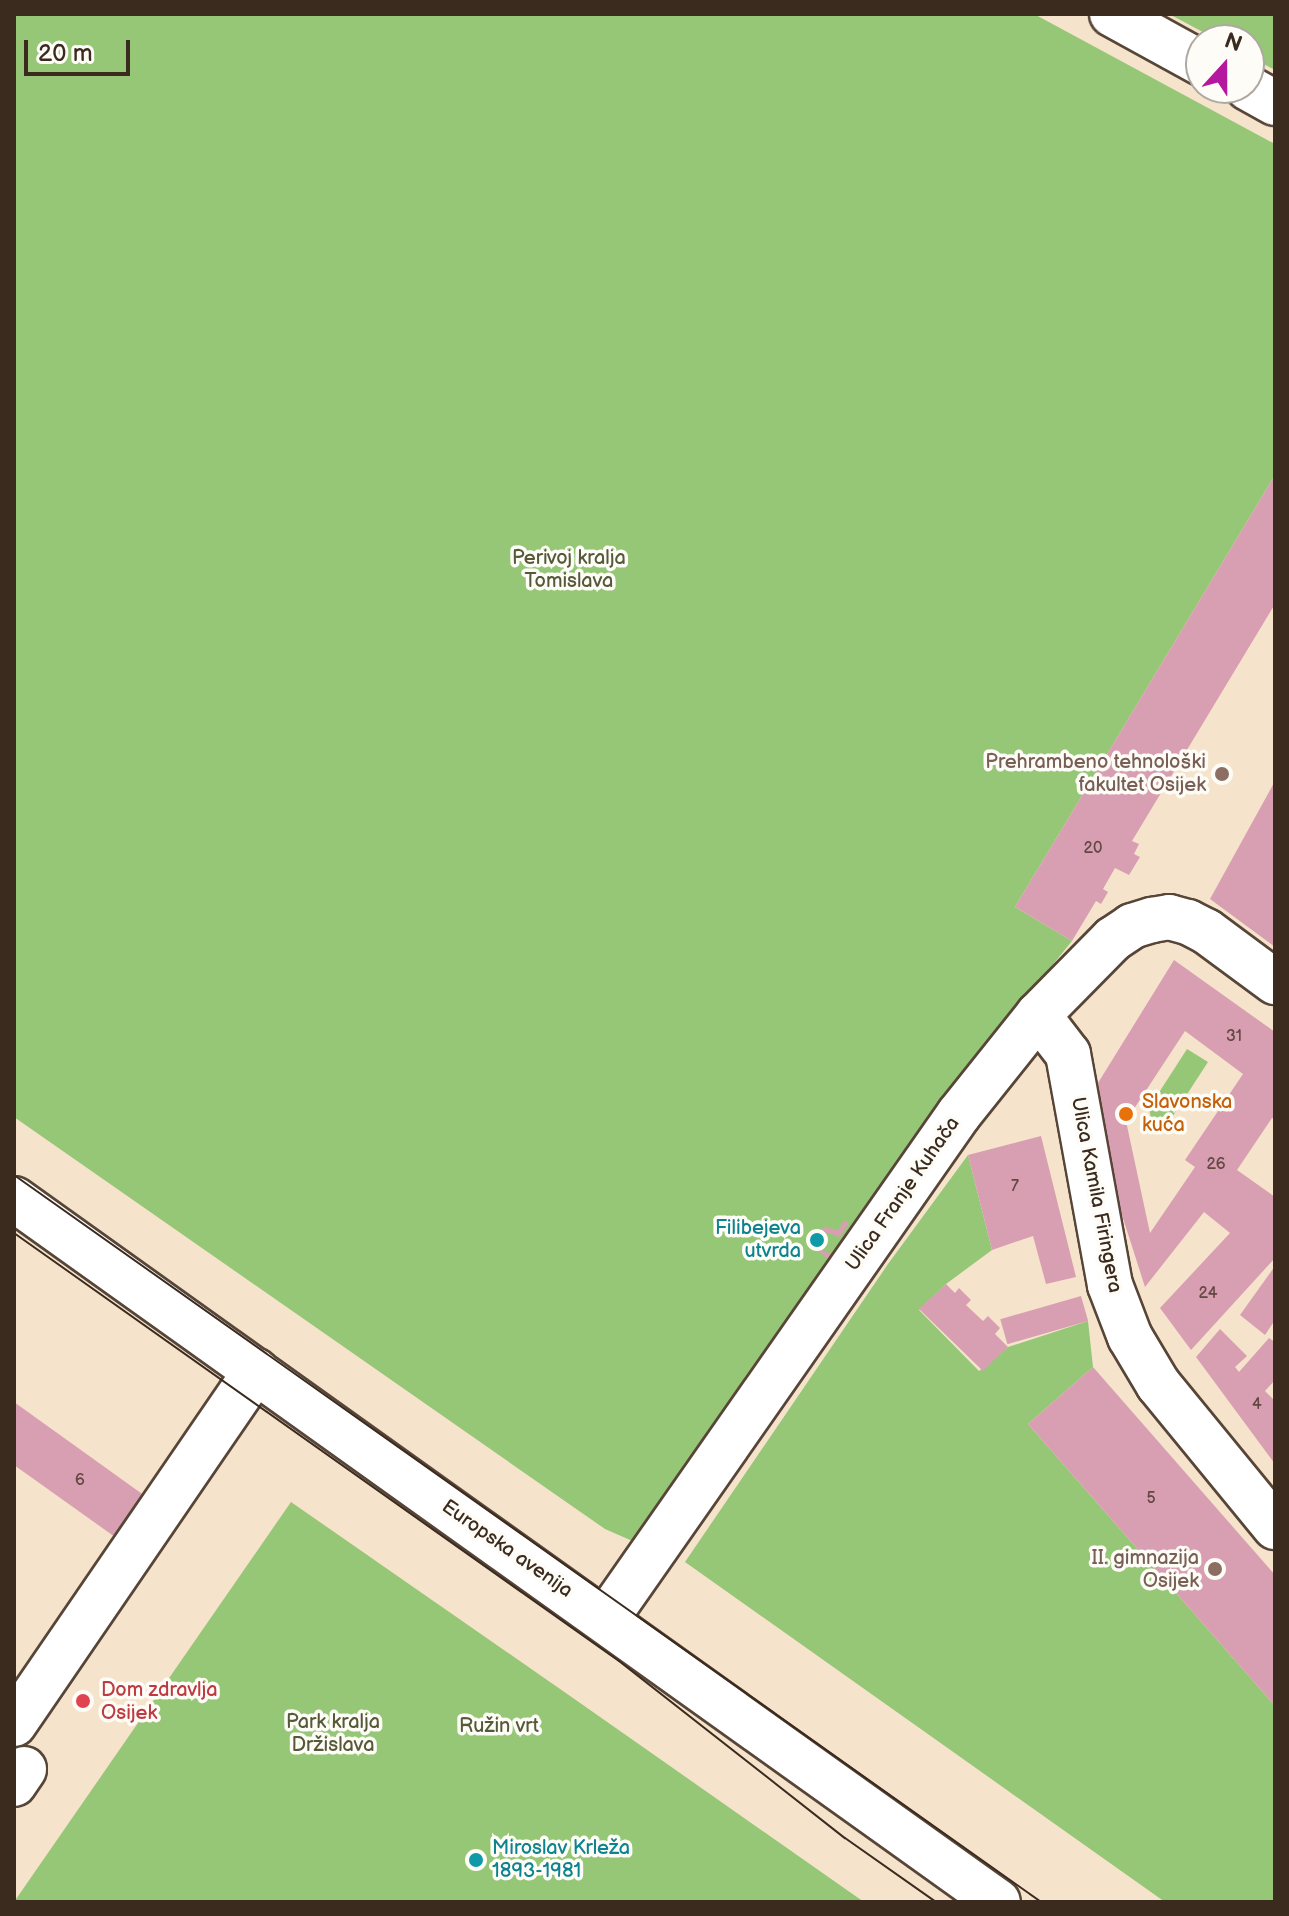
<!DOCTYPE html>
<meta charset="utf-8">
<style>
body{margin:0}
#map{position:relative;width:1289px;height:1916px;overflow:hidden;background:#f6e3cb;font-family:"Balsamiq Sans",sans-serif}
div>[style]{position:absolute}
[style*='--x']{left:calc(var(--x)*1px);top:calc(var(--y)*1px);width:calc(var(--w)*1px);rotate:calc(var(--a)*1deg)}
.green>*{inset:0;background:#95c777}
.building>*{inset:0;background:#d89fb3;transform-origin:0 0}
.roads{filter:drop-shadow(2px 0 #574638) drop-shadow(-2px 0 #574638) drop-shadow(0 2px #574638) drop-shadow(0 -2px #574638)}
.minor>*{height:44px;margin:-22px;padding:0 22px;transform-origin:22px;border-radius:22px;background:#fff}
.tram>*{height:2px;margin:-1px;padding:0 1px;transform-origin:1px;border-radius:1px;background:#3b2a1e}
.dots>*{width:22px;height:22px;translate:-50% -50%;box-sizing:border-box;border:4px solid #fdfcf7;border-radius:50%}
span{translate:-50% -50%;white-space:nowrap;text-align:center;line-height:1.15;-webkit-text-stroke:7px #fdfcf7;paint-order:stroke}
.number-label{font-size:16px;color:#624743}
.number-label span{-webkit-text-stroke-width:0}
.park-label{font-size:20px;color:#565939}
.education-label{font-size:20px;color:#785e54}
.right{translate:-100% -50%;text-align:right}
.food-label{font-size:20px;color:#c56008}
.left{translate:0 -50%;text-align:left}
.street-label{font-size:20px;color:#3b2a1e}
.culture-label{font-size:20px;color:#0d838f}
.health-label{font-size:20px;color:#be3a42}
.frame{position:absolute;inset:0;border:16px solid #3b2a1e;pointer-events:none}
.north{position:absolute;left:1185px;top:24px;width:80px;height:80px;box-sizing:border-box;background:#fdfcf7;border:2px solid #afa8a0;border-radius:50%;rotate:21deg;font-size:22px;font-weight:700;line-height:32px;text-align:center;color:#3b2a1e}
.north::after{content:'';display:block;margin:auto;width:28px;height:36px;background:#b5179e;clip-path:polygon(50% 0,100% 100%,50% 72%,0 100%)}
.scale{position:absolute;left:24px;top:40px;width:106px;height:36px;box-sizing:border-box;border:4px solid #3b2a1e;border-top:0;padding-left:10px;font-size:24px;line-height:28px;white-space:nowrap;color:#3b2a1e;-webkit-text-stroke:6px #fdfcf7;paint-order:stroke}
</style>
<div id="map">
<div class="green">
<div style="clip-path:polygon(14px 14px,1034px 14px,1275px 144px,1275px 475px,1015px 907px,1072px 941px,982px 1051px,637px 1543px,605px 1529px,14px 1117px)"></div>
<div style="clip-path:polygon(1169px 14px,1275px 14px,1275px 70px,1249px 56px,1249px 40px,1218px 40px)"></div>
<div style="clip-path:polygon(1187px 1049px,1208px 1062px,1167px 1125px,1153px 1129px,1149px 1108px)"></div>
<div style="clip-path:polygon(968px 1155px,992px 1250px,946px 1284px,919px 1310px,979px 1371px,1008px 1347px,1088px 1321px,1093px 1367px,1028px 1424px,1275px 1706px,1275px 1902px,1165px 1902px,685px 1562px,888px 1264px)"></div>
<div style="clip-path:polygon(291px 1502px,573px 1698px,864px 1902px,14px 1902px)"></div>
</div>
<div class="building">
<div style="clip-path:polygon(1275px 475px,1275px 604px,1132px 841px,1139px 844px,1134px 854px,1140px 857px,1129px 875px,1115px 868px,1103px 889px,1108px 892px,1101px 904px,1096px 901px,1072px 941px,1015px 907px)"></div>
<div style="clip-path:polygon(1275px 781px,1275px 947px,1210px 899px)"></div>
<div style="clip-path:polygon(evenodd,1174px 960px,1275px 1032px,1275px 1120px,1272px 1118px,1237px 1170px,1275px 1197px,1275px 1258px,1191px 1350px,1160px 1308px,1230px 1233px,1204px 1212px,1145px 1287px,1113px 1187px,1098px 1083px,1174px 960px,1185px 1031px,1243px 1074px,1185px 1160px,1195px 1167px,1150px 1233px,1126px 1121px,1185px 1031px)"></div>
<div style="clip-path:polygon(1041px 1136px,1076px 1277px,1046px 1284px,1033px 1236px,992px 1250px,968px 1155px)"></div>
<div style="clip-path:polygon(845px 1220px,849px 1223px,840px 1237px,828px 1233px,821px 1237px,819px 1242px,823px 1251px,837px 1255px,838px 1260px,829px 1260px,815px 1248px,814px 1237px,824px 1227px,838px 1230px)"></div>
<div style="clip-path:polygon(1275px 1266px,1275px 1320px,1265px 1335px,1240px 1315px)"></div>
<div style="clip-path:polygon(946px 1284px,955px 1293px,959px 1288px,971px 1300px,966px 1305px,983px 1321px,988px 1316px,1000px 1328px,995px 1334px,1008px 1347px,983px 1371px,919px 1309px)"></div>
<div style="left:1081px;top:1296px;width:26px;height:84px;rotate:74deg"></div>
<div style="clip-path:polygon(1220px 1329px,1247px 1356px,1235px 1367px,1239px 1372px,1269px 1338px,1275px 1342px,1275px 1380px,1265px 1391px,1275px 1401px,1275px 1464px,1196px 1357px)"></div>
<div style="clip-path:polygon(1093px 1367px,1275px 1575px,1275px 1706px,1028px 1424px)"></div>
<div style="clip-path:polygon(14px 1402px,145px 1496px,115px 1537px,14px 1465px)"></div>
</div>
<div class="roads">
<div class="minor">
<div style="--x:1112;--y:14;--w:102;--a:28.8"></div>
<div style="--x:1248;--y:88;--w:31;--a:29"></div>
<div style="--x:1038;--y:1015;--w:49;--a:52.4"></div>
<div style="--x:1068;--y:1054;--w:235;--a:79.7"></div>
<div style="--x:1110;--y:1285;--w:56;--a:69"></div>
<div style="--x:1130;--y:1337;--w:55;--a:59.2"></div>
<div style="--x:1158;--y:1384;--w:185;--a:50.7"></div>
<div style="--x:14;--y:1199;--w:1209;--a:35.54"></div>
<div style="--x:606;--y:1619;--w:616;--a:-55.05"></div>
<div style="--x:959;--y:1114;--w:127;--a:-51.4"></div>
<div style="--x:1038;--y:1015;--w:107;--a:-45.4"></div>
<div style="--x:1113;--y:939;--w:23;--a:-34"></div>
<div style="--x:1132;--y:926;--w:21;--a:-17"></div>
<div style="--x:1152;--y:920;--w:17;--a:-10"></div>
<div style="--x:1169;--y:917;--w:20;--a:15"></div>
<div style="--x:1188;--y:922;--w:20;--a:27"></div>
<div style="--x:1206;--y:931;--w:86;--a:36.5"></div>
<div style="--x:14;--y:1724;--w:428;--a:-55.6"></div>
<div style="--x:14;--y:1784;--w:18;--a:-56"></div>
</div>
</div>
<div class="tram">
<div style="--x:14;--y:1175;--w:1258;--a:35.29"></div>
<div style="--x:14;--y:1233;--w:741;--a:35.28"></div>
<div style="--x:619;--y:1661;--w:287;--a:38.1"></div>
<div style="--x:845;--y:1838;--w:111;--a:35.1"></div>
</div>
<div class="dots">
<div style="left:1222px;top:774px;background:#8d6e63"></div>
<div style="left:1126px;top:1114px;background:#e8710a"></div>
<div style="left:817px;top:1240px;background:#0f9aa8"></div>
<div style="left:1215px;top:1569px;background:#8d6e63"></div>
<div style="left:83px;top:1701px;background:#e0444e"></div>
<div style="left:476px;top:1860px;background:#0f9aa8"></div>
</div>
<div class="number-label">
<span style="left:1093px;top:849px">20</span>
<span style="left:1234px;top:1037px">31</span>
<span style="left:1216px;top:1165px">26</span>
<span style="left:1015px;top:1187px">7</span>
<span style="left:1208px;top:1294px">24</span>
<span style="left:1257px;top:1405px">4</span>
<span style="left:80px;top:1481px">6</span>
<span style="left:1151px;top:1499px">5</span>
</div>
<div class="park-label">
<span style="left:569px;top:570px">Perivoj kralja<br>Tomislava</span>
<span style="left:333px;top:1734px">Park kralja<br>Držislava</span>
<span style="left:499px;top:1726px">Ružin vrt</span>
</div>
<div class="education-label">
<span class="right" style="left:1206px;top:774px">Prehrambeno tehnološki<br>fakultet Osijek</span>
<span class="right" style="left:1199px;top:1570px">II. gimnazija<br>Osijek</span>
</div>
<div class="food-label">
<span class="left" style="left:1142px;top:1114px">Slavonska<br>kuća</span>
</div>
<div class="street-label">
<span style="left:903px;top:1194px;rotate:-55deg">Ulica Franje Kuhača</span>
<span style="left:1096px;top:1195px;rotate:79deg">Ulica Kamila Firingera</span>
<span style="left:507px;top:1549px;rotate:35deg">Europska avenija</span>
</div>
<div class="culture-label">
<span class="right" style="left:801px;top:1240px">Filibejeva<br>utvrda</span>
<span class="left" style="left:492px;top:1860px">Miroslav Krleža<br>1893-1981</span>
</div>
<div class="health-label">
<span class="left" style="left:101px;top:1702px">Dom zdravlja<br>Osijek</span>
</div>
<div class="frame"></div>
<div class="north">N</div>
<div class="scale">20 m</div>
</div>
